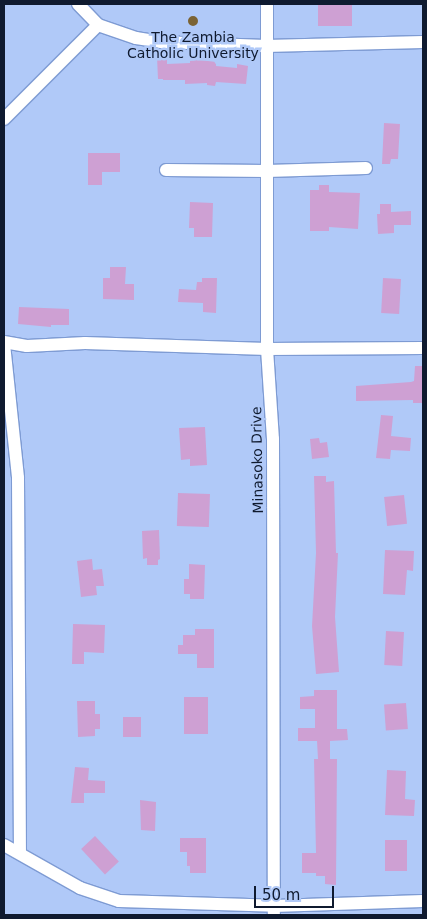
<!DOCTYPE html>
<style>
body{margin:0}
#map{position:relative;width:427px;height:919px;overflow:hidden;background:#b0c9f8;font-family:"DejaVu Sans",sans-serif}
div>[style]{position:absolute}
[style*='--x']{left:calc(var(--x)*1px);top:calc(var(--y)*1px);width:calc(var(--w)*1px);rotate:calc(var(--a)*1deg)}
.building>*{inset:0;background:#cea0d3;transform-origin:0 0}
.roads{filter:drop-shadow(1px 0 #7e9bd3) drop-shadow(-1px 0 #7e9bd3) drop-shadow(0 1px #7e9bd3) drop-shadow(0 -1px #7e9bd3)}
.minor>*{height:12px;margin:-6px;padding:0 6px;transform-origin:6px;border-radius:6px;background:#fff}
.dots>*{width:14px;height:14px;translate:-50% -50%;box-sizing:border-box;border:2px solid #b0c9f8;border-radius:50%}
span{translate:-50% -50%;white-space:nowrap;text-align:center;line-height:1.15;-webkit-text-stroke:5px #b0c9f8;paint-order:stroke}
.poi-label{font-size:14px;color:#0f1a2f}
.street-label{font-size:14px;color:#0f1a2f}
.frame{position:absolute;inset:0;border:5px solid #0f1a2f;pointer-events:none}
.scale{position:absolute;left:254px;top:886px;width:80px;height:22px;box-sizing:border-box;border:2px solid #0f1a2f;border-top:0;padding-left:6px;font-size:15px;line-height:18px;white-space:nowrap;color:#0f1a2f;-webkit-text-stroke:4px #b0c9f8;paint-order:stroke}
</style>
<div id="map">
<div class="building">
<div style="left:318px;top:4px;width:34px;height:22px"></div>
<div style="clip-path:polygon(157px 57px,167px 57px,167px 64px,190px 63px,190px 61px,200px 60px,216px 62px,216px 66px,237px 68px,237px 64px,248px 66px,246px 84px,216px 82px,215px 86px,207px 85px,207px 83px,185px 84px,185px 80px,163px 80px,163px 79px,158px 79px)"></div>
<div style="clip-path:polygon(384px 123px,400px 124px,398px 159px,391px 159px,390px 164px,382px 164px)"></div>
<div style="clip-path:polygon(88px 153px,120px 153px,120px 172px,102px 172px,102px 185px,88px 185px)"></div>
<div style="clip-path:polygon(319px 185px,329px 185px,329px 192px,360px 193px,358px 229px,329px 227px,329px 231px,310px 231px,310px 190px,319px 190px)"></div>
<div style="clip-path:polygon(190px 202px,213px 203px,212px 237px,194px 237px,194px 228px,189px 228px)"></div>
<div style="clip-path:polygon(380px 204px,391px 204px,391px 212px,411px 211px,411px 225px,394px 225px,394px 233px,378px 234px,377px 214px,380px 214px)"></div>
<div style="clip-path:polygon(110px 267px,126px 267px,125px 284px,134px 284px,134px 300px,103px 299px,103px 278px,110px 278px)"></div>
<div style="clip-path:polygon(202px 278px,217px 278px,216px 313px,203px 312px,203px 303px,178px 302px,179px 289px,196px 290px,197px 282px,202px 282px)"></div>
<div style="left:383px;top:278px;width:18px;height:35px;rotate:3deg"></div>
<div style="clip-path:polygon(19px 307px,69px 309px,69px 325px,51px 325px,51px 327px,18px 324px)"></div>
<div style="clip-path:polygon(415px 366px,423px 366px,423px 403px,413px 403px,413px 400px,356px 401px,356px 386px,411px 382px,414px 381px)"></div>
<div style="clip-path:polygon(381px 415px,393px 416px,391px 436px,411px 438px,410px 451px,391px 450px,390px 459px,376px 458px)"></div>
<div style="clip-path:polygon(205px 427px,207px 465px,190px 466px,190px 459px,181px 460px,179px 428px)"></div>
<div style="clip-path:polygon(319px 438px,320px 443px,327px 442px,329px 457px,312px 459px,310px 439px)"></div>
<div style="clip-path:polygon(314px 476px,326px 476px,326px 482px,334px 481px,336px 553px,338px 553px,335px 617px,339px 672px,316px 674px,312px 626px,316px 553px)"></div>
<div style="left:178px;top:493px;width:32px;height:33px;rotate:2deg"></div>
<div style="left:404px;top:495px;width:29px;height:20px;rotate:84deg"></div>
<div style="clip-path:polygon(159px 530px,160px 559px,158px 560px,158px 565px,147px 565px,147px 558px,143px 559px,142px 531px)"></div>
<div style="clip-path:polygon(385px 550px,414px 551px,413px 571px,407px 570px,405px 595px,383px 594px)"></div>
<div style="clip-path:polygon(92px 559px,93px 570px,102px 569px,104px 586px,96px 586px,97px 595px,81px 597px,77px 561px)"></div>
<div style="clip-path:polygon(189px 564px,205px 565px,204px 599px,190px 599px,190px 594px,184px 594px,184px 579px,189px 579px)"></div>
<div style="clip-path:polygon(73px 624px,105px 625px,104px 653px,84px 652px,84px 664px,72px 664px)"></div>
<div style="clip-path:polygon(195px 629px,214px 629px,214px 668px,197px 668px,197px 654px,178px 654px,178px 645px,183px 645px,183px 635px,195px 635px)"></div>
<div style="left:386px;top:631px;width:18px;height:34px;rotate:3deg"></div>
<div style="clip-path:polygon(314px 690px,337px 690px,337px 729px,347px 729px,348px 740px,330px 741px,330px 759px,337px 759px,336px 885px,325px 884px,325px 876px,316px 876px,316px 873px,302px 873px,302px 853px,316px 853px,314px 759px,318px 759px,317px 741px,298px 741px,298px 728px,315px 728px,315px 709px,300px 709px,300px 697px,314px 696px)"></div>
<div style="left:184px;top:697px;width:24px;height:37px"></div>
<div style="clip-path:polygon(77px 701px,95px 701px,95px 714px,100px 714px,100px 729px,95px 729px,95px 736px,78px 737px)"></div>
<div style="left:406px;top:703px;width:26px;height:22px;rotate:86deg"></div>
<div style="left:123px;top:717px;width:18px;height:20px"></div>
<div style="clip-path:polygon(75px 767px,89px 768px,88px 780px,105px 781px,105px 793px,84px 793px,84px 803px,71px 803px)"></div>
<div style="clip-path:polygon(387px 770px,406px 771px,405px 799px,415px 800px,414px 816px,385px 815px)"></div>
<div style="clip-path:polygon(140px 800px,156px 802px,155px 831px,141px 830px)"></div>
<div style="left:95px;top:836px;width:35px;height:19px;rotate:47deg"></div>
<div style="clip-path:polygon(180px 838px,206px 838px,206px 873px,190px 873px,190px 866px,187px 866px,187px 852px,180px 852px)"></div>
<div style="left:385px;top:840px;width:22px;height:31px"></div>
</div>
<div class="roads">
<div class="minor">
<div style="--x:78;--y:4;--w:29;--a:46"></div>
<div style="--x:98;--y:25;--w:40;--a:18.9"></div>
<div style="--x:136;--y:38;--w:25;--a:9"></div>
<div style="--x:161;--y:42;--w:105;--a:2.2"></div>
<div style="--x:266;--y:46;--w:157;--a:-1.5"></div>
<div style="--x:267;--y:4;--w:345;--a:90"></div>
<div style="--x:267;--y:349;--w:90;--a:86.2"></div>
<div style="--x:273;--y:439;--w:476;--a:89.9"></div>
<div style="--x:4;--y:119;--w:133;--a:-45"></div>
<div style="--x:166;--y:170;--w:101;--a:0.6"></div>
<div style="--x:267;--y:171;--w:99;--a:-1.7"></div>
<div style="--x:4;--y:342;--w:23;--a:10"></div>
<div style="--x:27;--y:346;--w:58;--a:-3"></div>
<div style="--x:85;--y:343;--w:182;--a:1.9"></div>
<div style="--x:267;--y:349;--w:156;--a:-0.4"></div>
<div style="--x:4;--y:344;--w:135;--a:84"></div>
<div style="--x:18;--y:478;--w:375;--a:89.7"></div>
<div style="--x:4;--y:845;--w:87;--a:29.5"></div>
<div style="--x:80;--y:888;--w:41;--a:18.4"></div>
<div style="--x:119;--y:901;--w:155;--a:1.8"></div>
<div style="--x:274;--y:906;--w:149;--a:-1.9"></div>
</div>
</div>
<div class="dots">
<div style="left:193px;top:21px;background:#7b6334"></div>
</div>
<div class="poi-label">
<span style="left:193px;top:45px">The Zambia<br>Catholic University</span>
</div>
<div class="street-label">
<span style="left:257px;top:460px;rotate:-91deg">Minasoko Drive</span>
</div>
<div class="frame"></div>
<div class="scale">50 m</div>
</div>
